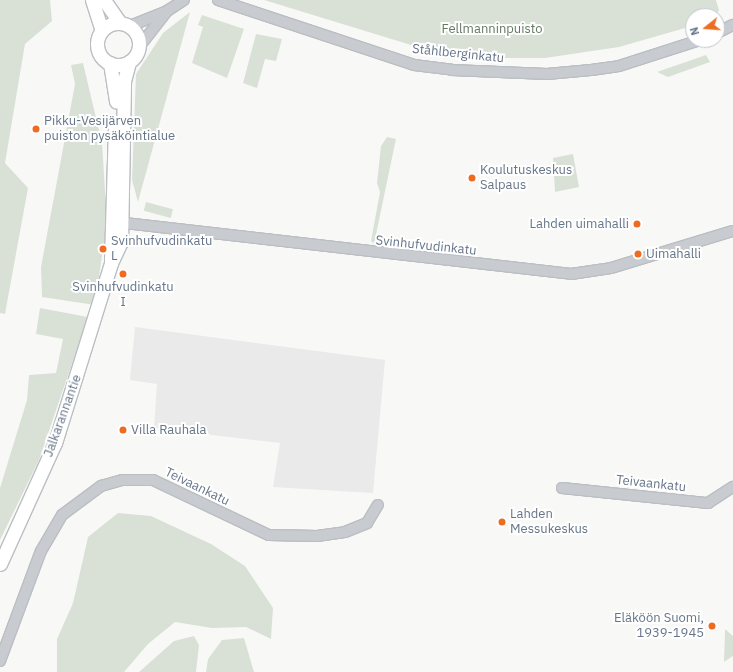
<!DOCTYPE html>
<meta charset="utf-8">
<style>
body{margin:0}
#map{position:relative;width:733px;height:672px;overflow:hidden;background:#f8f9f6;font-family:"IBM Plex Sans",sans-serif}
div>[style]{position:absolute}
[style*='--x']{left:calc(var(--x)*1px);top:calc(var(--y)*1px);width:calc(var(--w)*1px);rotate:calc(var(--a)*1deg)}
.built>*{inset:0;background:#e9eae9}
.green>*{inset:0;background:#d9e1d7;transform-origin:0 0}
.roads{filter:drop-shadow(1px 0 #bbbec3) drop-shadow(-1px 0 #bbbec3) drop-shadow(0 1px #bbbec3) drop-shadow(0 -1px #bbbec3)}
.minor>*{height:10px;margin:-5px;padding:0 5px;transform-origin:5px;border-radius:5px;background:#c8cbcf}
.major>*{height:13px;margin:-6.5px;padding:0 6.5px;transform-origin:6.5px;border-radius:6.5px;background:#fff}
.major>.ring{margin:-6.5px;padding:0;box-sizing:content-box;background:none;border:13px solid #fff;border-radius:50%}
.dots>*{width:11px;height:11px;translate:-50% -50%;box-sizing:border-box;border:2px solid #fff;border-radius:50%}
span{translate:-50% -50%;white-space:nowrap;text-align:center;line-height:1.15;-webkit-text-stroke:4px #fff;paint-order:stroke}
.park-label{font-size:13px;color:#637a61}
.street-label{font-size:13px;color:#667589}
.poi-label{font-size:13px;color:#667589}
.left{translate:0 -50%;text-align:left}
.right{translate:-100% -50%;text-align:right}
.north{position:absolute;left:685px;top:8px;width:40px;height:40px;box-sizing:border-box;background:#fff;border:1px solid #c2c8d0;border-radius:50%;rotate:253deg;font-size:11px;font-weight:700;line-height:16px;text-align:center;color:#667589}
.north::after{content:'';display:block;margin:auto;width:14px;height:18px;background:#ed6c21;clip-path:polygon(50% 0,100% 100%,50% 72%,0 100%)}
</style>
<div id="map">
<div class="built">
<div style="clip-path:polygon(135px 327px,385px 360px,373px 493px,273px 487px,280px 443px,154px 428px,157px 384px,130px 380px)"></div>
</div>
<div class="green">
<div style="clip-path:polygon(0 0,50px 0,52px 21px,25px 44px,5px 163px,28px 188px,5px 314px,0 313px)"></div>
<div style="clip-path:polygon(264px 0,716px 0,719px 10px,716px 16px,693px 16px,692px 26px,619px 47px,545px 58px,489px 58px,411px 45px)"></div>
<div style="clip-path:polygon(190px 12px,138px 202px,132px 180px,136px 74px,163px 33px)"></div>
<div style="clip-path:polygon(202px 15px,244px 29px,227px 78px,192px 63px,203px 27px,198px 25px)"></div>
<div style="clip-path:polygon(256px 34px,282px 39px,276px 61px,265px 59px,257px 88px,243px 83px)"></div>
<div style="clip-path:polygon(706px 55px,710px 62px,668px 77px,657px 72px)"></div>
<div style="clip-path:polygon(83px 63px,102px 143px,107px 221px,95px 305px,42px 297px,41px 267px,75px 84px,71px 65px)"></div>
<div style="clip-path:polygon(387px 137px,396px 139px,374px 244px,371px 241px,380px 192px,377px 183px,381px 146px)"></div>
<div style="clip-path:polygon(573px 154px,579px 187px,555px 192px,553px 158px)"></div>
<div style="left:146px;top:202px;width:28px;height:9px;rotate:15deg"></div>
<div style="clip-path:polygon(40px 308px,88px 317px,39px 460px,0 540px,0 488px,27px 400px,29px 375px,56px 373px,63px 339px,36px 334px)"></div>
<div style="clip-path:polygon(118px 513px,151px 516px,211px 544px,245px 566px,273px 608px,271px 639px,246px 627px,212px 628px,175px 622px,148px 644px,124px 672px,57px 672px,57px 639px,73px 603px,88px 537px)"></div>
<div style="clip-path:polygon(725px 629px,733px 636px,733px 656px,724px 662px)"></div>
<div style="clip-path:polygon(194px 636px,199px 645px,196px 672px,139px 672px,174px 641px)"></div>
<div style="clip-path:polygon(244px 638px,254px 672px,206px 672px,208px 659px,222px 640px)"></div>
</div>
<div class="roads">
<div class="minor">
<div style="--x:218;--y:0;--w:206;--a:18.3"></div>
<div style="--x:414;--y:65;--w:38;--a:7"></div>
<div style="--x:452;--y:70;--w:95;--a:2.4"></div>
<div style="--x:547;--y:74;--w:44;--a:-5.2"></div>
<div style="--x:591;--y:70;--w:28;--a:-8"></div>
<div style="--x:619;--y:66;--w:85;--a:-17.8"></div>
<div style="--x:130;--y:26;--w:40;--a:-22"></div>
<div style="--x:717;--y:33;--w:18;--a:-27"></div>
<div style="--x:139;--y:47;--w:46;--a:-52.1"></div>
<div style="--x:167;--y:11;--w:20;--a:-33"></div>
<div style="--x:116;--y:222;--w:458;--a:6.5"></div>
<div style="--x:571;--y:274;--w:40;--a:-8.5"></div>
<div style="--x:611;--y:268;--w:127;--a:-16.9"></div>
<div style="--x:562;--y:488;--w:147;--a:5.9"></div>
<div style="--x:708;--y:503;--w:30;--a:-33"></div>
<div style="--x:0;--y:661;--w:117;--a:-69.6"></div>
<div style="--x:41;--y:551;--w:42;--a:-59.7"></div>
<div style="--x:62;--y:515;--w:49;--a:-36.6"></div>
<div style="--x:101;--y:486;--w:22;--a:-16"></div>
<div style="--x:122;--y:480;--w:31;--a:0"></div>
<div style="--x:153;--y:480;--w:128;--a:25.4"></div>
<div style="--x:269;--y:535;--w:48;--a:1.2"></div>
<div style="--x:317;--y:536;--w:28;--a:-8"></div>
<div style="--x:345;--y:532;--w:24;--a:-22"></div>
<div style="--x:367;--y:523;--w:21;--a:-59"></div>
</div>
<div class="major">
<div style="--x:92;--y:0;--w:32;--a:72"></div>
<div style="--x:104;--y:0;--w:28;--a:55"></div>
<div class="ring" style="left:97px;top:23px;width:29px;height:29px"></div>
<div style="--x:110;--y:63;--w:39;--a:81"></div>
<div style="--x:111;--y:260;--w:132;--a:-88.3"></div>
<div style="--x:0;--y:564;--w:133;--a:-65.6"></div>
<div style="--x:55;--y:443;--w:189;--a:-72.7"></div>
<div style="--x:111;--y:263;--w:23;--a:-65"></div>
<div style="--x:121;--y:242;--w:161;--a:-88.9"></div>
<div style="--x:124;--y:81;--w:20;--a:-75"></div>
</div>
</div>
<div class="dots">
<div style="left:36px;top:129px;background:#ed6c21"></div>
<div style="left:472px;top:178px;background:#ed6c21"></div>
<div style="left:637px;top:224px;background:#ed6c21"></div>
<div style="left:103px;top:249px;background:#ed6c21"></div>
<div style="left:638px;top:254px;background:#ed6c21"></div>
<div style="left:123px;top:274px;background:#ed6c21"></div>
<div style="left:123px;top:430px;background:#ed6c21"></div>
<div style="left:502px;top:522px;background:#ed6c21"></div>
<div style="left:712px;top:626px;background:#ed6c21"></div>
</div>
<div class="park-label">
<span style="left:492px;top:29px">Fellmanninpuisto</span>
</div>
<div class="street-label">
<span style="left:458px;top:54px;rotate:6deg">Ståhlberginkatu</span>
<span style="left:426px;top:246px;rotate:6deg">Svinhufvudinkatu</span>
<span style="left:63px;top:416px;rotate:-70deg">Jalkarannantie</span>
<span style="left:651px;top:484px;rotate:6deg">Teivaankatu</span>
<span style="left:197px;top:487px;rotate:26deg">Teivaankatu</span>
</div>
<div class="poi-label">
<span class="left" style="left:44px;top:129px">Pikku-Vesijärven<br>puiston pysäköintialue</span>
<span class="left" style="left:480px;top:178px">Koulutuskeskus<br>Salpaus</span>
<span class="right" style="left:629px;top:224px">Lahden uimahalli</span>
<span class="left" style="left:111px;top:249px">Svinhufvudinkatu<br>L</span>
<span class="left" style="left:646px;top:254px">Uimahalli</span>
<span style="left:123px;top:295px">Svinhufvudinkatu<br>I</span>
<span class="left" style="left:131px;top:430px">Villa Rauhala</span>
<span class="left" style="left:510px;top:522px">Lahden<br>Messukeskus</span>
<span class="right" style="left:704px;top:626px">Eläköön Suomi,<br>1939-1945</span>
</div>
<div class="north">N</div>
</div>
